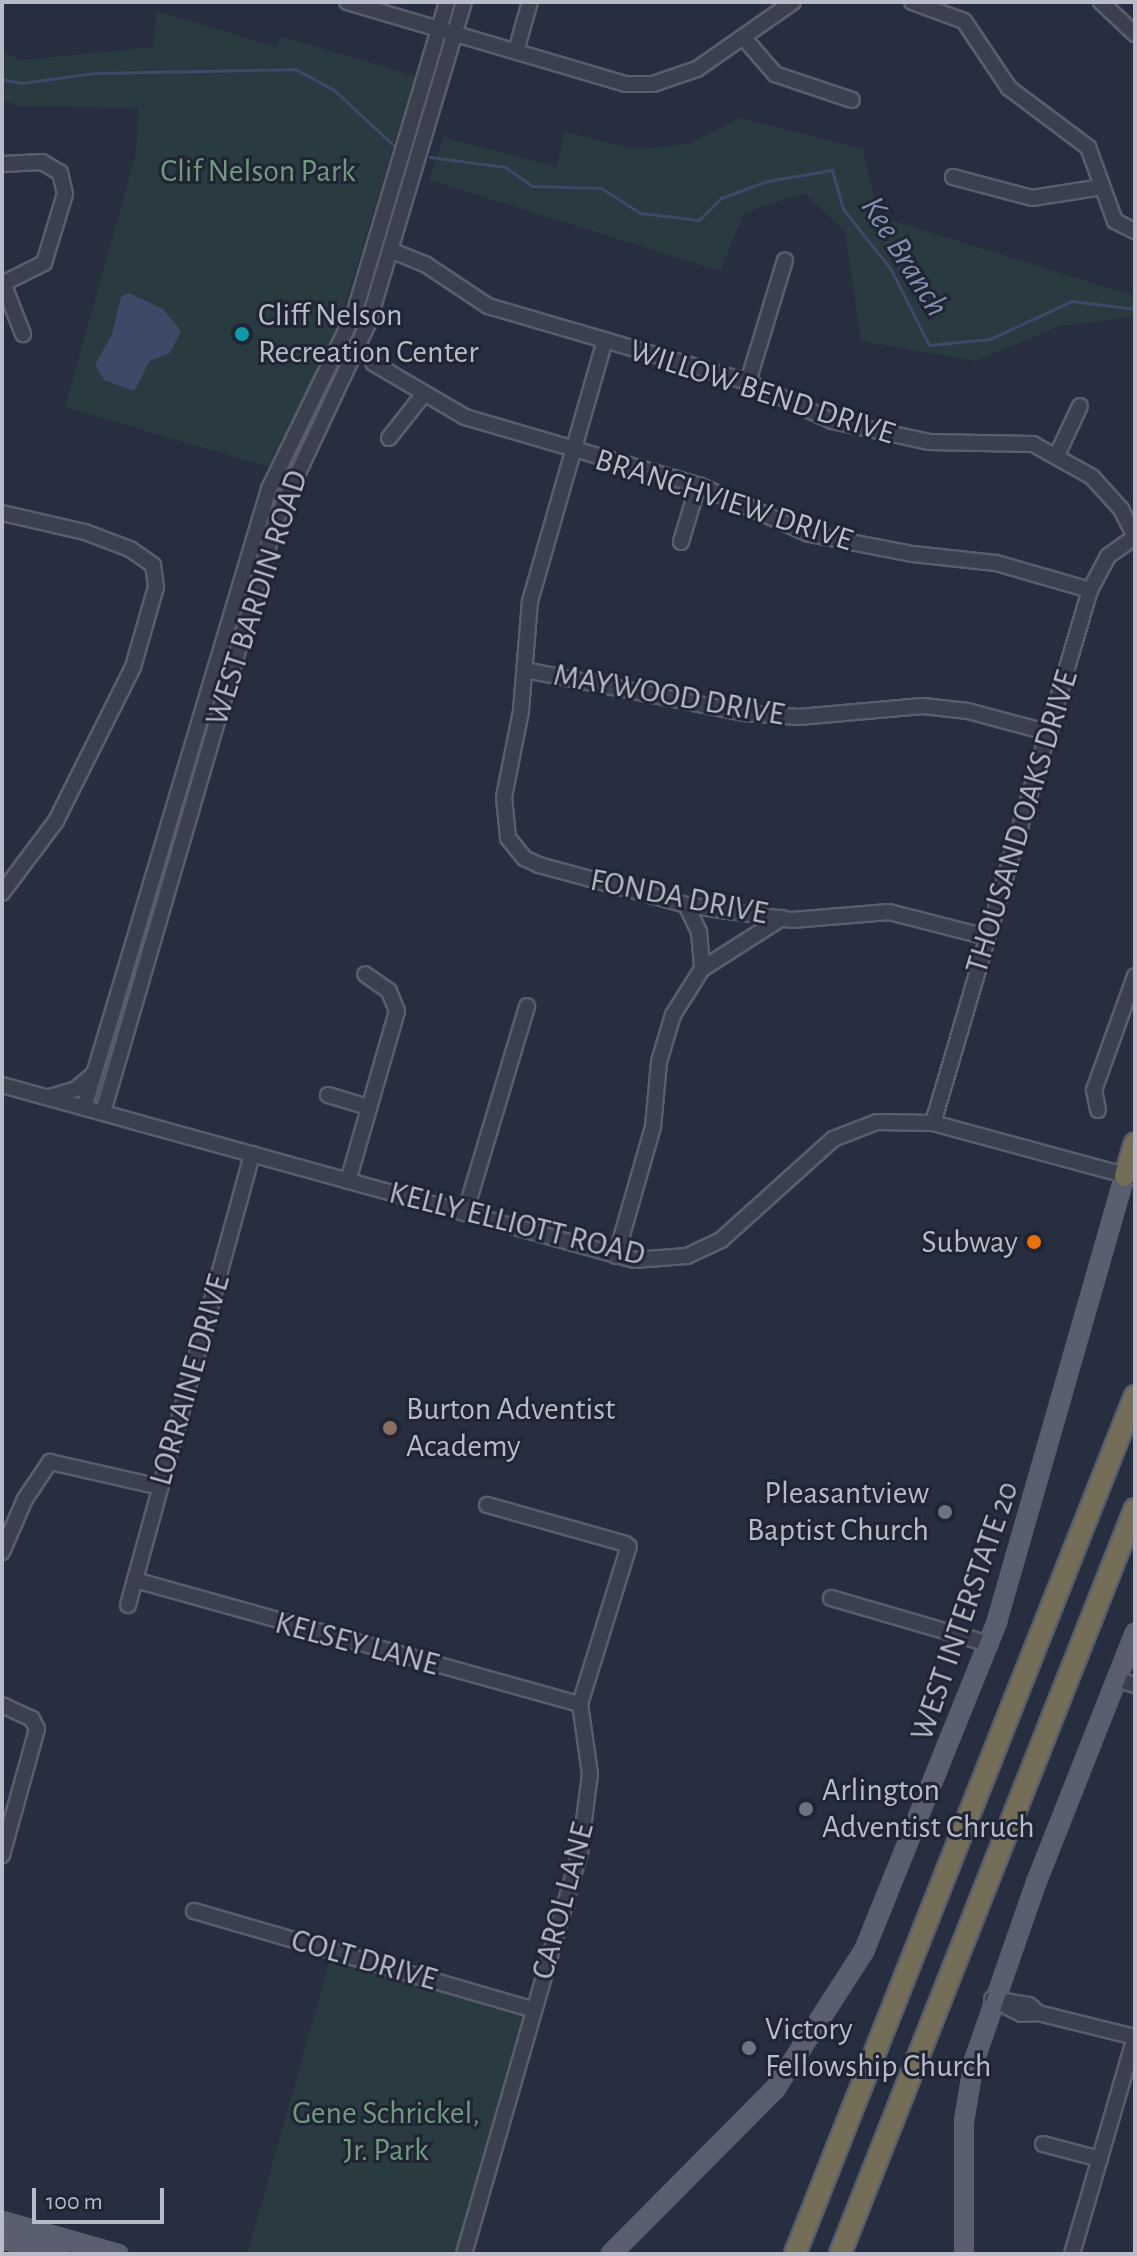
<!DOCTYPE html>
<style>
body{margin:0}
#map{position:relative;width:1137px;height:2256px;overflow:hidden;background:#272e3f;font-family:"Alegreya Sans",sans-serif}
div>[style]{position:absolute}
[style*='--x']{left:calc(var(--x)*1px);top:calc(var(--y)*1px);width:calc(var(--w)*1px);rotate:calc(var(--a)*1deg)}
.green>*{inset:0;background:#293a40}
.water>*{inset:0;background:#3e4967}
.stream>*{height:3px;margin:-1.5px;padding:0 1.5px;transform-origin:1.5px;border-radius:1.5px;background:#3e4967}
.roads{filter:drop-shadow(2px 0 #595e6c) drop-shadow(-2px 0 #595e6c) drop-shadow(0 2px #595e6c) drop-shadow(0 -2px #595e6c)}
.minor>*{height:14px;margin:-7px;padding:0 7px;transform-origin:7px;border-radius:7px;background:#3b404f}
.major>*{height:16px;margin:-8px;padding:0 8px;transform-origin:8px;border-radius:8px;background:#595f6f}
.highway>*{height:20px;margin:-10px;padding:0 10px;transform-origin:10px;border-radius:10px;background:#746e59}
.dots>*{width:22px;height:22px;translate:-50% -50%;box-sizing:border-box;border:4px solid #202534;border-radius:50%}
span{translate:-50% -50%;white-space:nowrap;text-align:center;line-height:1.15;-webkit-text-stroke:6px #202534;paint-order:stroke}
.park-label{font-size:32px;color:#709980}
.poi-label{font-size:32px;color:#b8bcc9}
.left{translate:0 -50%;text-align:left}
.right{translate:-100% -50%;text-align:right}
.street-label{font-size:32px;color:#b8bcc9}
.water-label{font-size:34px;color:#818eaf;font-style:italic}
.frame{position:absolute;inset:0;border:4px solid #b8bcc9;pointer-events:none}
.scale{position:absolute;left:32px;top:2188px;width:132px;height:36px;box-sizing:border-box;border:4px solid #b8bcc9;border-top:0;padding-left:10px;font-size:24px;line-height:28px;white-space:nowrap;color:#b8bcc9;-webkit-text-stroke:6px #202534;paint-order:stroke}
</style>
<div id="map">
<div class="green">
<div style="clip-path:polygon(157px 11px,277px 47px,281px 36px,415px 76px,337px 331px,268px 467px,65px 407px,136px 153px,138px 108px,17px 106px,2px 99px,2px 51px,20px 60px,153px 47px)"></div>
<div style="clip-path:polygon(740px 118px,863px 149px,878px 216px,1135px 296px,1135px 317px,1060px 326px,975px 361px,861px 341px,845px 232px,804px 193px,744px 213px,720px 271px,429px 180px,444px 137px,556px 167px,565px 132px,635px 149px,688px 144px)"></div>
<div style="clip-path:polygon(331px 1956px,525px 2011px,456px 2254px,247px 2254px)"></div>
</div>
<div class="water">
<div style="clip-path:polygon(129px 293px,163px 309px,181px 331px,170px 353px,150px 361px,134px 391px,104px 380px,95px 365px,112px 334px,121px 297px)"></div>
</div>
<div class="stream">
<div style="--x:2;--y:79;--w:19;--a:12"></div>
<div style="--x:21;--y:83;--w:75;--a:-7.7"></div>
<div style="--x:95;--y:73;--w:200;--a:-1.1"></div>
<div style="--x:295;--y:69;--w:44;--a:28.3"></div>
<div style="--x:334;--y:90;--w:81;--a:43"></div>
<div style="--x:430;--y:157;--w:76;--a:7.6"></div>
<div style="--x:505;--y:167;--w:33;--a:35"></div>
<div style="--x:532;--y:186;--w:69;--a:1.7"></div>
<div style="--x:601;--y:188;--w:46;--a:32.7"></div>
<div style="--x:640;--y:213;--w:59;--a:6.8"></div>
<div style="--x:699;--y:220;--w:31;--a:-45"></div>
<div style="--x:721;--y:198;--w:49;--a:-20.3"></div>
<div style="--x:767;--y:181;--w:66;--a:-9.6"></div>
<div style="--x:832;--y:170;--w:41;--a:74.2"></div>
<div style="--x:843;--y:209;--w:75;--a:51.5"></div>
<div style="--x:890;--y:268;--w:86;--a:63.1"></div>
<div style="--x:929;--y:345;--w:61;--a:-5.6"></div>
<div style="--x:990;--y:339;--w:90;--a:-24.9"></div>
<div style="--x:1072;--y:301;--w:64;--a:7.2"></div>
</div>
<div class="roads">
<div class="minor">
<div style="--x:347;--y:2;--w:290;--a:16.4"></div>
<div style="--x:625;--y:84;--w:28;--a:0"></div>
<div style="--x:653;--y:84;--w:46;--a:-18.8"></div>
<div style="--x:697;--y:69;--w:117;--a:-34.9"></div>
<div style="--x:912;--y:2;--w:55;--a:20.1"></div>
<div style="--x:964;--y:21;--w:81;--a:56.1"></div>
<div style="--x:1009;--y:88;--w:99;--a:36.8"></div>
<div style="--x:1088;--y:147;--w:79;--a:70"></div>
<div style="--x:1115;--y:221;--w:22;--a:27"></div>
<div style="--x:1101;--y:2;--w:47;--a:43.3"></div>
<div style="--x:743;--y:37;--w:49;--a:49.1"></div>
<div style="--x:775;--y:74;--w:81;--a:18.7"></div>
<div style="--x:516;--y:51;--w:51;--a:-74.1"></div>
<div style="--x:2;--y:164;--w:40;--a:-2.9"></div>
<div style="--x:42;--y:162;--w:21;--a:31"></div>
<div style="--x:953;--y:177;--w:82;--a:14.9"></div>
<div style="--x:1032;--y:198;--w:71;--a:-8.9"></div>
<div style="--x:390;--y:250;--w:38;--a:22"></div>
<div style="--x:425;--y:264;--w:76;--a:33.7"></div>
<div style="--x:488;--y:306;--w:271;--a:16.3"></div>
<div style="--x:748;--y:382;--w:93;--a:24.9"></div>
<div style="--x:832;--y:421;--w:99;--a:12.2"></div>
<div style="--x:929;--y:442;--w:104;--a:1.1"></div>
<div style="--x:1033;--y:444;--w:68;--a:29.2"></div>
<div style="--x:1092;--y:477;--w:43;--a:47.8"></div>
<div style="--x:1121;--y:509;--w:30;--a:63"></div>
<div style="--x:3;--y:283;--w:55;--a:68.6"></div>
<div style="--x:2;--y:284;--w:47;--a:-26.6"></div>
<div style="--x:44;--y:263;--w:72;--a:-73.1"></div>
<div style="--x:65;--y:194;--w:22;--a:-103"></div>
<div style="--x:605;--y:340;--w:272;--a:106"></div>
<div style="--x:530;--y:601;--w:110;--a:94.7"></div>
<div style="--x:521;--y:711;--w:88;--a:101.2"></div>
<div style="--x:504;--y:797;--w:41;--a:84.4"></div>
<div style="--x:508;--y:838;--w:26;--a:51"></div>
<div style="--x:524;--y:858;--w:17;--a:25"></div>
<div style="--x:539;--y:865;--w:152;--a:15.2"></div>
<div style="--x:686;--y:905;--w:107;--a:8.1"></div>
<div style="--x:792;--y:920;--w:97;--a:-4.7"></div>
<div style="--x:889;--y:912;--w:101;--a:14.3"></div>
<div style="--x:373;--y:363;--w:107;--a:30.4"></div>
<div style="--x:465;--y:417;--w:243;--a:16.3"></div>
<div style="--x:698;--y:485;--w:121;--a:23.8"></div>
<div style="--x:809;--y:534;--w:106;--a:10.9"></div>
<div style="--x:913;--y:554;--w:83;--a:6.2"></div>
<div style="--x:996;--y:563;--w:98;--a:16"></div>
<div style="--x:748;--y:382;--w:127;--a:-73.1"></div>
<div style="--x:389;--y:438;--w:55;--a:-51.7"></div>
<div style="--x:1057;--y:455;--w:54;--a:-64.9"></div>
<div style="--x:2;--y:513;--w:85;--a:12.9"></div>
<div style="--x:85;--y:532;--w:48;--a:20.7"></div>
<div style="--x:130;--y:549;--w:28;--a:35"></div>
<div style="--x:153;--y:565;--w:22;--a:82"></div>
<div style="--x:156;--y:587;--w:83;--a:106"></div>
<div style="--x:133;--y:667;--w:172;--a:116.6"></div>
<div style="--x:56;--y:821;--w:90;--a:126.9"></div>
<div style="--x:681;--y:542;--w:59;--a:-73.4"></div>
<div style="--x:525;--y:670;--w:223;--a:11.1"></div>
<div style="--x:744;--y:713;--w:55;--a:4.2"></div>
<div style="--x:799;--y:717;--w:124;--a:-5.1"></div>
<div style="--x:923;--y:706;--w:45;--a:6.3"></div>
<div style="--x:968;--y:711;--w:85;--a:15"></div>
<div style="--x:686;--y:905;--w:30;--a:64"></div>
<div style="--x:699;--y:932;--w:37;--a:85"></div>
<div style="--x:2;--y:1085;--w:656;--a:15.48"></div>
<div style="--x:634;--y:1260;--w:53;--a:-4.3"></div>
<div style="--x:687;--y:1256;--w:38;--a:-25"></div>
<div style="--x:721;--y:1240;--w:151;--a:-42"></div>
<div style="--x:833;--y:1139;--w:47;--a:-21.1"></div>
<div style="--x:877;--y:1122;--w:56;--a:1"></div>
<div style="--x:933;--y:1123;--w:209;--a:15.2"></div>
<div style="--x:328;--y:1095;--w:42;--a:16.7"></div>
<div style="--x:50;--y:1097;--w:27;--a:-17"></div>
<div style="--x:76;--y:1089;--w:23;--a:-40"></div>
<div style="--x:84;--y:1108;--w:646;--a:-73.36"></div>
<div style="--x:269;--y:489;--w:195;--a:-64.1"></div>
<div style="--x:354;--y:314;--w:326;--a:-73.4"></div>
<div style="--x:1098;--y:1110;--w:20;--a:-101"></div>
<div style="--x:1094;--y:1090;--w:121;--a:-70.2"></div>
<div style="--x:103;--y:1112;--w:617;--a:-73.71"></div>
<div style="--x:276;--y:520;--w:217;--a:-64.9"></div>
<div style="--x:368;--y:324;--w:336;--a:-73.4"></div>
<div style="--x:933;--y:1123;--w:556;--a:-73.59"></div>
<div style="--x:1090;--y:590;--w:38;--a:-62"></div>
<div style="--x:1108;--y:556;--w:33;--a:-35"></div>
<div style="--x:348;--y:1181;--w:177;--a:-73.9"></div>
<div style="--x:397;--y:1011;--w:22;--a:-112"></div>
<div style="--x:389;--y:991;--w:29;--a:-145"></div>
<div style="--x:465;--y:1213;--w:216;--a:-73.3"></div>
<div style="--x:616;--y:1256;--w:134;--a:-74"></div>
<div style="--x:653;--y:1127;--w:65;--a:-84.7"></div>
<div style="--x:659;--y:1062;--w:49;--a:-73.4"></div>
<div style="--x:673;--y:1015;--w:54;--a:-57.8"></div>
<div style="--x:702;--y:969;--w:95;--a:-32.5"></div>
<div style="--x:487;--y:1505;--w:144;--a:15.7"></div>
<div style="--x:2;--y:1552;--w:58;--a:-66.5"></div>
<div style="--x:25;--y:1499;--w:45;--a:-56"></div>
<div style="--x:50;--y:1462;--w:113;--a:12.8"></div>
<div style="--x:135;--y:1580;--w:462;--a:15.6"></div>
<div style="--x:831;--y:1598;--w:165;--a:16.2"></div>
<div style="--x:128;--y:1605;--w:468;--a:-74.6"></div>
<div style="--x:1116;--y:1679;--w:20;--a:18"></div>
<div style="--x:2;--y:1705;--w:33;--a:25"></div>
<div style="--x:32;--y:1719;--w:11;--a:63"></div>
<div style="--x:37;--y:1729;--w:131;--a:105.5"></div>
<div style="--x:194;--y:1911;--w:354;--a:16.2"></div>
<div style="--x:992;--y:1999;--w:33;--a:27"></div>
<div style="--x:1021;--y:2014;--w:17;--a:-3"></div>
<div style="--x:1038;--y:2013;--w:100;--a:13.9"></div>
<div style="--x:998;--y:2000;--w:31;--a:9"></div>
<div style="--x:1029;--y:2005;--w:12;--a:42"></div>
<div style="--x:1043;--y:2144;--w:59;--a:14.7"></div>
<div style="--x:464;--y:2254;--w:418;--a:-73.9"></div>
<div style="--x:580;--y:1852;--w:79;--a:-82.7"></div>
<div style="--x:590;--y:1774;--w:71;--a:-98.1"></div>
<div style="--x:580;--y:1704;--w:165;--a:-72.8"></div>
<div style="--x:1072;--y:2254;--w:226;--a:-73.8"></div>
</div>
<div class="major">
<div style="--x:2;--y:2221;--w:121;--a:15.9"></div>
<div style="--x:2;--y:2239;--w:60;--a:14.5"></div>
<div style="--x:611;--y:2254;--w:233;--a:-45.2"></div>
<div style="--x:775;--y:2089;--w:164;--a:-57.2"></div>
<div style="--x:864;--y:1951;--w:356;--a:-68"></div>
<div style="--x:997;--y:1621;--w:463;--a:-74"></div>
<div style="--x:964;--y:2254;--w:133;--a:-90"></div>
<div style="--x:964;--y:2121;--w:61;--a:-80.5"></div>
<div style="--x:974;--y:2061;--w:188;--a:-70.8"></div>
<div style="--x:1036;--y:1883;--w:269;--a:-68.4"></div>
</div>
<div class="highway">
<div style="--x:1125;--y:1176;--w:34;--a:-73"></div>
<div style="--x:795;--y:2254;--w:923;--a:-68.38"></div>
<div style="--x:840;--y:2254;--w:801;--a:-68.4"></div>
</div>
</div>
<div class="dots">
<div style="left:242px;top:334px;background:#0f9aa8"></div>
<div style="left:1034px;top:1242px;background:#e8710a"></div>
<div style="left:390px;top:1428px;background:#8d6e63"></div>
<div style="left:945px;top:1512px;background:#6b7280"></div>
<div style="left:806px;top:1809px;background:#6b7280"></div>
<div style="left:749px;top:2048px;background:#6b7280"></div>
</div>
<div class="park-label">
<span style="left:258px;top:171px">Clif Nelson Park</span>
<span style="left:386px;top:2132px">Gene Schrickel,<br>Jr. Park</span>
</div>
<div class="poi-label">
<span class="left" style="left:258px;top:334px">Cliff Nelson<br>Recreation Center</span>
<span class="right" style="left:1018px;top:1242px">Subway</span>
<span class="left" style="left:406px;top:1428px">Burton Adventist<br>Academy</span>
<span class="right" style="left:929px;top:1512px">Pleasantview<br>Baptist Church</span>
<span class="left" style="left:822px;top:1809px">Arlington<br>Adventist Chruch</span>
<span class="left" style="left:765px;top:2048px">Victory<br>Fellowship Church</span>
</div>
<div class="street-label">
<span style="left:762px;top:392px;rotate:18deg">WILLOW BEND DRIVE</span>
<span style="left:724px;top:500px;rotate:18deg">BRANCHVIEW DRIVE</span>
<span style="left:257px;top:598px;rotate:-72deg">WEST BARDIN ROAD</span>
<span style="left:669px;top:695px;rotate:10deg">MAYWOOD DRIVE</span>
<span style="left:1022px;top:822px;rotate:-73deg">THOUSAND OAKS DRIVE</span>
<span style="left:679px;top:897px;rotate:11deg">FONDA DRIVE</span>
<span style="left:517px;top:1224px;rotate:14deg">KELLY ELLIOTT ROAD</span>
<span style="left:190px;top:1380px;rotate:-74deg">LORRAINE DRIVE</span>
<span style="left:965px;top:1611px;rotate:-71deg">WEST INTERSTATE 20</span>
<span style="left:357px;top:1644px;rotate:15deg">KELSEY LANE</span>
<span style="left:563px;top:1901px;rotate:-75deg">CAROL LANE</span>
<span style="left:364px;top:1960px;rotate:16deg">COLT DRIVE</span>
</div>
<div class="water-label">
<span style="left:904px;top:257px;rotate:58deg">Kee Branch</span>
</div>
<div class="frame"></div>
<div class="scale">100 m</div>
</div>
